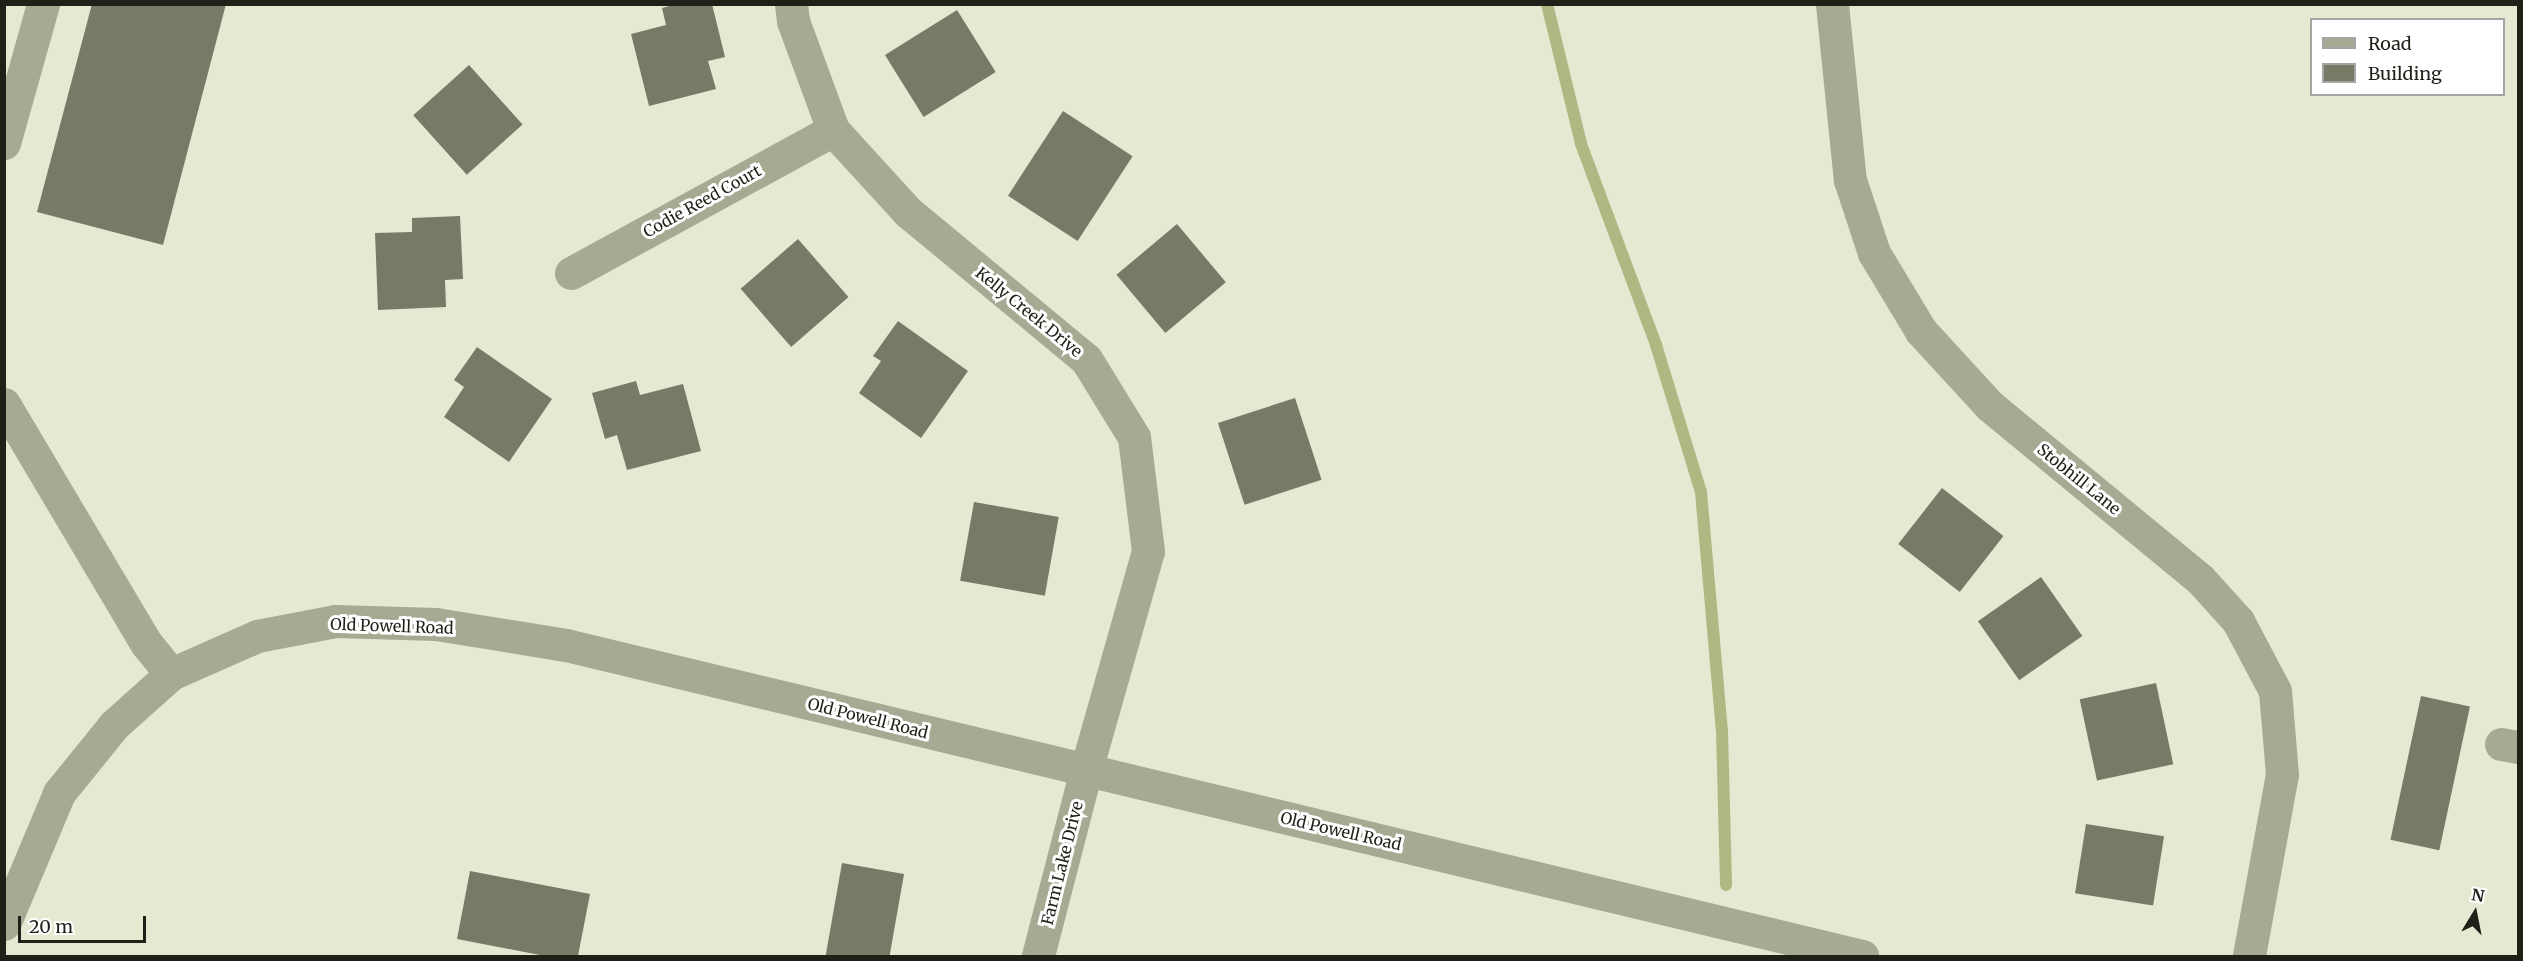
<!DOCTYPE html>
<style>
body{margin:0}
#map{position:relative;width:2523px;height:961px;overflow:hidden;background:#e5e9d2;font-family:Merriweather,serif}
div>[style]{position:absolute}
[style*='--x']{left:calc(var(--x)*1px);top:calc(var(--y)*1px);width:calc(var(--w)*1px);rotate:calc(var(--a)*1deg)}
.stream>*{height:12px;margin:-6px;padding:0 6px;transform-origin:6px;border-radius:6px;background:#afb882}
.building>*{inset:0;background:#777a66;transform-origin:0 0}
.minor>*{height:33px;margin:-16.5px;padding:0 16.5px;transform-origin:16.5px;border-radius:16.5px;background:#a6aa93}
span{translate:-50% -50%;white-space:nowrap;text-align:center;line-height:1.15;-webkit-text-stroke:6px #fff;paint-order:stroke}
.street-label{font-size:16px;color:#1f2118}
.frame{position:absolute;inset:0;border:6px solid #1f2118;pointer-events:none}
.legend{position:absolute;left:2310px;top:18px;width:195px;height:78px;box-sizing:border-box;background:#fff;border:2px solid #a5a6a3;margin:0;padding:8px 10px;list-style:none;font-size:18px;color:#1f2118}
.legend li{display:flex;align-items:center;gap:12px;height:30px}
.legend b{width:30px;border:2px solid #a5a6a3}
.north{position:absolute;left:2445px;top:883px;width:60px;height:60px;-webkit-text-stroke:4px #fff;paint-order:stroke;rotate:10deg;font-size:16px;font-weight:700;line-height:24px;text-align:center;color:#1f2118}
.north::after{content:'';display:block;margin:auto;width:21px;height:27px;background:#1f2118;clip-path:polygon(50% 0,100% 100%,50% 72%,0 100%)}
.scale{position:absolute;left:18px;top:916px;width:128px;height:27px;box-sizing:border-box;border:3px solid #1f2118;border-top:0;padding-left:8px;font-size:18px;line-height:21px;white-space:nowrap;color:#1f2118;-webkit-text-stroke:4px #fff;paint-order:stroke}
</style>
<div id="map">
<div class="stream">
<div style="--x:1547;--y:4;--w:144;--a:76.3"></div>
<div style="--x:1581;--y:144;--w:215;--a:69.5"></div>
<div style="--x:1656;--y:345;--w:154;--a:73"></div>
<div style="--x:1701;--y:492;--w:240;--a:85"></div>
<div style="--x:1722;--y:731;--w:154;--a:88.5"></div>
</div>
<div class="building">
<div style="clip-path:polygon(92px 4px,226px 4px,163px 245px,37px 212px)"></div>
<div style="clip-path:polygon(677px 4px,712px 4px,725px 57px,708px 61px,716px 89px,649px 106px,631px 34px,666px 25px,662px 8px)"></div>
<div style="left:957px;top:10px;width:73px;height:85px;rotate:58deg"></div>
<div style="left:469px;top:65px;width:80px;height:75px;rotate:48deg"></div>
<div style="left:1063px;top:111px;width:83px;height:101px;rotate:33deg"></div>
<div style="clip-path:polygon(460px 216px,463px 279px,445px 280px,446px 307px,378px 310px,375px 233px,412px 232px,412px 218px)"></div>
<div style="left:1177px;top:224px;width:76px;height:79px;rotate:50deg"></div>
<div style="left:798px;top:239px;width:77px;height:76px;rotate:49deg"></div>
<div style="clip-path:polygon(898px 321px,968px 371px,921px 438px,859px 393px,881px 361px,873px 356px)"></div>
<div style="clip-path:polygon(477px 347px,552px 399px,509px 462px,444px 417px,464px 387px,454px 380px)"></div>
<div style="clip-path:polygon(636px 381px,640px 395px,683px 384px,701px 451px,627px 470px,617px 435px,605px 439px,592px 393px)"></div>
<div style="left:1295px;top:398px;width:86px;height:81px;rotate:72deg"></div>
<div style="left:1942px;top:488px;width:78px;height:71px;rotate:38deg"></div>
<div style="left:974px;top:502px;width:86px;height:80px;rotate:10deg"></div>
<div style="left:2041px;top:577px;width:72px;height:77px;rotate:55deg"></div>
<div style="left:2156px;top:683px;width:83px;height:78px;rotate:78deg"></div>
<div style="left:2421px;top:696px;width:50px;height:147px;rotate:12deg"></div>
<div style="left:2086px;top:824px;width:79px;height:70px;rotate:9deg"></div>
<div style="left:842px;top:863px;width:63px;height:95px;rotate:10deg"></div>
<div style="clip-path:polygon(470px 871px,590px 894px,578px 956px,545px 956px,457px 939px)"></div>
</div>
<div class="minor">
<div style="--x:791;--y:4;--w:17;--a:83"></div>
<div style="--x:793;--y:21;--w:116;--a:69.8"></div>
<div style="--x:833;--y:130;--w:111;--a:47.6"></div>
<div style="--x:908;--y:212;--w:231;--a:39.6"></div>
<div style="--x:1086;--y:359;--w:92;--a:58.4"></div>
<div style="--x:1134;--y:437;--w:115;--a:83"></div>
<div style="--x:1148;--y:551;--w:228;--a:105.8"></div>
<div style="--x:1086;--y:770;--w:192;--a:104.5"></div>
<div style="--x:1832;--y:4;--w:177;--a:84.2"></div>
<div style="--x:1850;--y:180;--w:77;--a:71.8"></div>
<div style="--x:1874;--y:253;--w:91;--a:58.9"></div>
<div style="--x:1921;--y:331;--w:102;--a:47.4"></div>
<div style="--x:1990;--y:406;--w:272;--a:39.5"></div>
<div style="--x:2200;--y:579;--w:57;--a:47.9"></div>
<div style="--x:2238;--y:621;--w:79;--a:62.1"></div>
<div style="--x:2275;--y:691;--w:83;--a:85.2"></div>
<div style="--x:2282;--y:774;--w:185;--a:100.3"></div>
<div style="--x:4;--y:143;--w:144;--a:-74.3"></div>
<div style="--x:571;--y:273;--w:298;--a:-28.6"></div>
<div style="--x:4;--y:404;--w:278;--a:59.3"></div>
<div style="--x:146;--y:643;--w:40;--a:51"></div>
<div style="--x:2501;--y:744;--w:17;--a:10"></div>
<div style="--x:4;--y:924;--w:142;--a:-67.2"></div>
<div style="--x:59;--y:793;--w:87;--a:-51"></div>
<div style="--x:114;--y:725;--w:76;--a:-41.8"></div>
<div style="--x:171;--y:674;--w:94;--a:-23.8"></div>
<div style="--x:257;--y:636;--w:80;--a:-10.8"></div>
<div style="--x:336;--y:621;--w:100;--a:1.7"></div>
<div style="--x:436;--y:624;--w:132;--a:9.2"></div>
<div style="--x:566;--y:645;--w:1333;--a:13.49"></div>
</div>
<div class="street-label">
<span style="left:702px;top:201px;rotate:-29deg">Codie Reed Court</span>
<span style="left:1029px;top:312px;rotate:39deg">Kelly Creek Drive</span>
<span style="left:2079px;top:479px;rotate:39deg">Stobhill Lane</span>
<span style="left:392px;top:626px;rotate:2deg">Old Powell Road</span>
<span style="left:868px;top:718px;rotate:14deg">Old Powell Road</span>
<span style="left:1341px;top:831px;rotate:13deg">Old Powell Road</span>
<span style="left:1062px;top:863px;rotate:-76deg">Farm Lake Drive</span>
</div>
<div class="frame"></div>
<ul class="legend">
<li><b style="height:8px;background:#a6aa93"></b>Road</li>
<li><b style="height:16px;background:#777a66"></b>Building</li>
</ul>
<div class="north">N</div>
<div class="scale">20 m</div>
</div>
